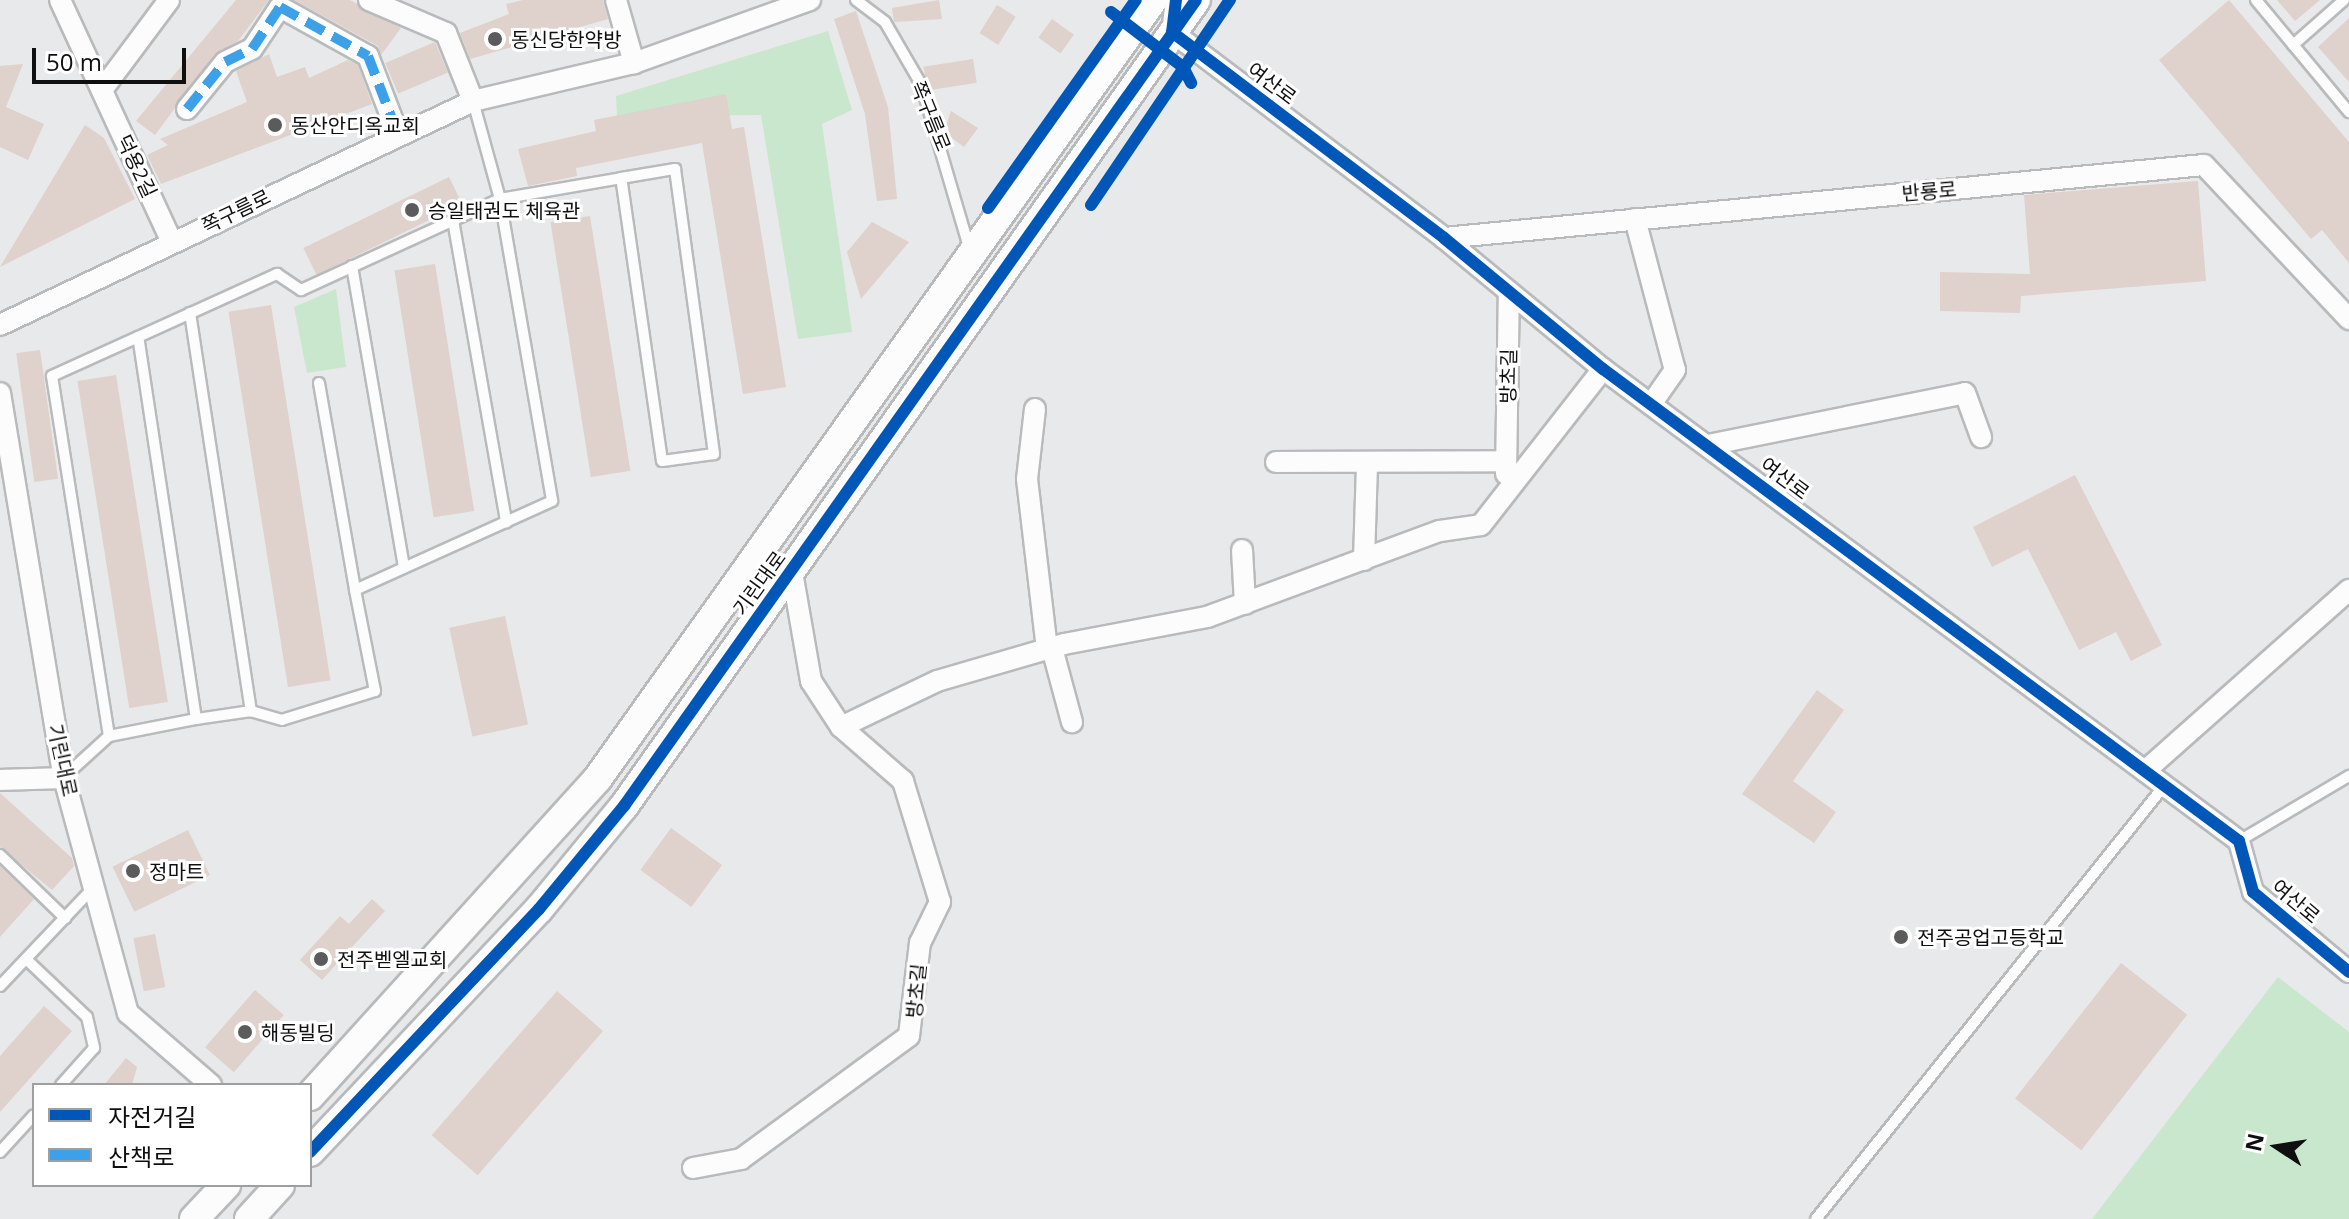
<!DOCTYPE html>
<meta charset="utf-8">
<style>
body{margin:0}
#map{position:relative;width:2349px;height:1219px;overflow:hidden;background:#e8e9ea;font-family:"Open Sans","Noto Sans KR",sans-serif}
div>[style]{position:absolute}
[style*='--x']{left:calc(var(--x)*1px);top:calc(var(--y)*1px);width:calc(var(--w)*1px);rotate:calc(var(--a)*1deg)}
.green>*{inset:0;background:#c9e7cd}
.building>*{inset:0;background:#dfd1cb;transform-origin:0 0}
.roads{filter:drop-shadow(2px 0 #b9babb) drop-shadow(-2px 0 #b9babb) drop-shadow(0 2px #b9babb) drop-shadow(0 -2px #b9babb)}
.lane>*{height:10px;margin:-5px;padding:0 5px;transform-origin:5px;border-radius:5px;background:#fcfcfc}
.street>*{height:20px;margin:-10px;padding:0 10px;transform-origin:10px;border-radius:10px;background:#fcfcfc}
.secondary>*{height:28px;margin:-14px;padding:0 14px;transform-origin:14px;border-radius:14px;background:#fcfcfc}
.quiet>*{height:10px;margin-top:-5px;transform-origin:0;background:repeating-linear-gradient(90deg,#3da1ea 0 20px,transparent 0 30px)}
.cycleway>*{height:12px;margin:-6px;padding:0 6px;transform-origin:6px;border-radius:6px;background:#0057b8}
.dots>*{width:22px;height:22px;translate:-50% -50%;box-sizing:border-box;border:4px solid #fff;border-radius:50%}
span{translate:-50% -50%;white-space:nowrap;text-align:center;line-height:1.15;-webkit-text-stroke:6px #fff;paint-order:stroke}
.poi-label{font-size:20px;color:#0f0f10}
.left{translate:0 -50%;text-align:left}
.street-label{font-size:20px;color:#0f0f10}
.legend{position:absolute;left:32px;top:1083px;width:280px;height:104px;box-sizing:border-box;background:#fff;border:2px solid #9f9f9f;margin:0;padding:10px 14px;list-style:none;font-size:24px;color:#0f0f10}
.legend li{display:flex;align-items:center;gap:16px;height:40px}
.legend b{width:40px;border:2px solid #9f9f9f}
.north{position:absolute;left:2237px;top:1107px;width:80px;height:80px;-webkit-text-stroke:6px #fff;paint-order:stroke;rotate:282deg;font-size:22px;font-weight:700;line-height:32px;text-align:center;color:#0f0f10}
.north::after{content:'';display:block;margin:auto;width:28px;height:36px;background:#0f0f10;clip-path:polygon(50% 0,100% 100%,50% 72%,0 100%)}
.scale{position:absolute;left:32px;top:48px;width:154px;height:36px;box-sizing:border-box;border:4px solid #0f0f10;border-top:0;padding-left:10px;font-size:24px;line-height:28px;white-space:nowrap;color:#0f0f10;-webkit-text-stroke:6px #fff;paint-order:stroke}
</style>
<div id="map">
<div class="green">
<div style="clip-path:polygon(828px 31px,852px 110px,822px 124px,852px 332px,798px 339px,761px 115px,617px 116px,616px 96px)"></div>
<div style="clip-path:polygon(336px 289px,346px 367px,307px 373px,294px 307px)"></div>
<div style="clip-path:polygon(2278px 977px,2349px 1032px,2349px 1219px,2092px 1219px)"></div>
</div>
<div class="building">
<div style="clip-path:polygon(236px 0,269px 0,238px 41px,215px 54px,155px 135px,136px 121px)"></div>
<div style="clip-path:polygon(294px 0,350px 0,401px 28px,381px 55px,378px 46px)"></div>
<div style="clip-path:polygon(523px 0,603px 0,608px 19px,470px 59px,460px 33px,509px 14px,506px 4px)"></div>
<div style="clip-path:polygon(939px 0,942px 19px,894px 22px,892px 8px)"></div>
<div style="clip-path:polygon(2229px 0,2349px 142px,2349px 263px,2322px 230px,2311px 239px,2159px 60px)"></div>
<div style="clip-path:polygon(2277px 0,2320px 0,2295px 21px)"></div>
<div style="left:997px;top:5px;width:22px;height:33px;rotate:32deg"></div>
<div style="clip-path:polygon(856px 11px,888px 107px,897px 199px,877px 201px,865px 114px,834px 19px)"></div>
<div style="clip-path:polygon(2349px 18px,2349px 82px,2318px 47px)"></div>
<div style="left:1052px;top:19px;width:27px;height:23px;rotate:36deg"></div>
<div style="left:435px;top:42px;width:33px;height:54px;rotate:67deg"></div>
<div style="clip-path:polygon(269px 54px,277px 77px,305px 67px,309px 78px,348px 60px,358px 65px,372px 104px,161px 184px,147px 155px,168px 145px,160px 139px,247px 102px,236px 71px)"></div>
<div style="left:973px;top:59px;width:24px;height:50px;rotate:81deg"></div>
<div style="clip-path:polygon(23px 64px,6px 107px,44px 124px,28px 160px,0 147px,0 66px)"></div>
<div style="clip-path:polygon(726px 94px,732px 129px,744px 127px,786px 387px,743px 394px,702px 143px,576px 168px,577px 176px,528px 186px,518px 149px,596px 131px,594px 120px)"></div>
<div style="clip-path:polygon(951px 111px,978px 128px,964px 147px,944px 132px)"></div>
<div style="clip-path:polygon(85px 125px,104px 138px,135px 199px,0 267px)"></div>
<div style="left:449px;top:177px;width:30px;height:162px;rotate:64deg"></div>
<div style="clip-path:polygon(2198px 181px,2206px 281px,2021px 296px,2020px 313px,1940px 311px,1940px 272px,2030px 274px,2024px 195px)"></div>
<div style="left:590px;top:216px;width:258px;height:40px;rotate:81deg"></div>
<div style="clip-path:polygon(872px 222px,909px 242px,861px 299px,847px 252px)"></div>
<div style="left:435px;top:264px;width:250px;height:41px;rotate:81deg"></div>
<div style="left:271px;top:305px;width:380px;height:43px;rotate:81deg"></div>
<div style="left:40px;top:350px;width:130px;height:24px;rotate:82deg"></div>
<div style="left:116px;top:375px;width:331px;height:39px;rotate:81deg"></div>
<div style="clip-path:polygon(2075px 475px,2162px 645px,2131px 661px,2116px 632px,2079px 650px,2028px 549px,1992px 567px,1973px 527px)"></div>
<div style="left:505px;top:616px;width:111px;height:57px;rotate:78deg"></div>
<div style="clip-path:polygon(1817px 690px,1844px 710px,1793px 781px,1836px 812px,1814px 843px,1742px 794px)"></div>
<div style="clip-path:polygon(0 793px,72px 858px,74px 866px,52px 890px,0 847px)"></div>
<div style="left:671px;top:828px;width:63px;height:52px;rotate:36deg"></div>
<div style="left:188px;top:830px;width:50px;height:84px;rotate:64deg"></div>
<div style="clip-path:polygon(0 866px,34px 899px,0 937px)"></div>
<div style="clip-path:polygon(372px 899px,385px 911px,322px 980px,300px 960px,340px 916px,349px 924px)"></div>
<div style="left:155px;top:934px;width:54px;height:22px;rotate:79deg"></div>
<div style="left:2121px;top:963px;width:84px;height:172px;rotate:38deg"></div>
<div style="left:255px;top:990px;width:38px;height:76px;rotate:41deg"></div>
<div style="left:557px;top:991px;width:61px;height:191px;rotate:41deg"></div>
<div style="clip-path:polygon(44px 1006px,72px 1031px,0 1112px,0 1056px)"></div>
<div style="clip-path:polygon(126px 1058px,137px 1067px,132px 1085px,104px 1085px)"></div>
</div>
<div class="roads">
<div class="lane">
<div style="--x:856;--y:0;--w:36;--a:37"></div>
<div style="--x:885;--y:22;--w:72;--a:59.9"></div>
<div style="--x:921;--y:84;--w:173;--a:73.6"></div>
<div style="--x:2256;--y:0;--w:146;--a:50.3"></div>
<div style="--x:2293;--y:45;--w:68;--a:-41.4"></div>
<div style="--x:473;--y:101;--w:102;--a:74.6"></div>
<div style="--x:500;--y:199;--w:306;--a:80.2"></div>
<div style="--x:552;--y:501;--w:216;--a:155.7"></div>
<div style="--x:355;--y:590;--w:103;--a:78.8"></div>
<div style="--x:375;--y:691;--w:97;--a:162.7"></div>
<div style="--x:282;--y:720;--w:32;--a:-164"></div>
<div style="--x:251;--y:711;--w:56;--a:171.7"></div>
<div style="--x:196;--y:719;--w:386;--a:-98.6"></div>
<div style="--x:138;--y:337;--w:153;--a:-24.4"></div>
<div style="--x:277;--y:274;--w:29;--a:34"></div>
<div style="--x:301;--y:290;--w:219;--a:-24.6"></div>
<div style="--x:500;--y:199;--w:123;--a:-9.8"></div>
<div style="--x:621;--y:178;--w:55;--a:-9.5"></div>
<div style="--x:675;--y:169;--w:288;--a:82.2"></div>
<div style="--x:714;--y:454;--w:52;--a:172.3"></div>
<div style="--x:662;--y:461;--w:286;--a:-98.2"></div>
<div style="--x:453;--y:220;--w:307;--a:80"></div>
<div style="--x:352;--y:266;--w:306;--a:80.2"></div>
<div style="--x:190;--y:313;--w:403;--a:81.3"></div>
<div style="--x:319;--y:383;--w:210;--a:80.1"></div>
<div style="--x:109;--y:736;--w:89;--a:-11.1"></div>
<div style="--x:65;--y:776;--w:59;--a:-42.3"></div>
<div style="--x:109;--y:736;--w:364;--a:-99"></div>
<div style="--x:52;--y:376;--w:94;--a:-24.4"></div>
<div style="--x:2239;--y:841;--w:128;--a:-30.6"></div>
<div style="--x:0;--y:855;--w:91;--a:44.1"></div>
<div style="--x:26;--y:959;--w:84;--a:43.6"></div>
<div style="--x:87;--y:1017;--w:32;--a:77"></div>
<div style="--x:94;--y:1048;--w:50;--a:131.7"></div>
<div style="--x:0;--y:986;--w:137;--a:-46.5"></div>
<div style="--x:0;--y:1152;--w:50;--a:-47.4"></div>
<div style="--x:1816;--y:1219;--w:557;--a:-51.2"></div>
</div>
<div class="street">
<div style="--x:60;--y:0;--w:267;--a:65.2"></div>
<div style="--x:369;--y:0;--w:84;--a:23.2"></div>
<div style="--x:446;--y:33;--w:73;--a:68.3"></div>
<div style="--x:616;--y:0;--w:66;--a:74.1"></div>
<div style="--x:1176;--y:0;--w:32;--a:97"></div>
<div style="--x:1172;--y:32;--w:341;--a:37.1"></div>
<div style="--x:1444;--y:238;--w:206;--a:39.5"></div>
<div style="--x:1603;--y:369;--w:792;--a:36.58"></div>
<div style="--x:2239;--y:841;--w:53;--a:74.6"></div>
<div style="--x:2253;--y:892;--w:125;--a:39.8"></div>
<div style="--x:102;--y:90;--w:112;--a:-53.3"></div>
<div style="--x:187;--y:109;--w:60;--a:-51"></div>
<div style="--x:225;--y:62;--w:30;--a:-26"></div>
<div style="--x:252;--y:49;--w:50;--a:-56.3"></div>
<div style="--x:280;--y:7;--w:101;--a:29.1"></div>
<div style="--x:368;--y:56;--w:81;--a:69.1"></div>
<div style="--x:1635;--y:219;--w:156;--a:75.2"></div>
<div style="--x:1675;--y:370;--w:38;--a:125"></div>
<div style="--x:1444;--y:238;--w:763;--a:-5.49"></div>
<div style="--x:2204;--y:165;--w:212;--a:46.7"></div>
<div style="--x:0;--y:325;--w:523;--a:-25.34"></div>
<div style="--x:473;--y:101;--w:165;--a:-13.3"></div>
<div style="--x:634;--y:63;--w:187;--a:-19.7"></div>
<div style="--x:0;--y:393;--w:390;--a:80.6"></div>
<div style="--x:64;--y:778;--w:244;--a:74.8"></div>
<div style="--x:128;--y:1013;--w:110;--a:40.9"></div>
<div style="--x:1035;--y:409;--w:70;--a:96.5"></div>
<div style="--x:1027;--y:479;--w:171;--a:83.3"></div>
<div style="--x:1708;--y:445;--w:262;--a:-11.4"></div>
<div style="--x:1965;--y:393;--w:47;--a:70"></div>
<div style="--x:1276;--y:462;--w:230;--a:-0.2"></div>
<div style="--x:1506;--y:474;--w:182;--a:-89.1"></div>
<div style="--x:1242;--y:550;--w:54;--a:86.8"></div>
<div style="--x:1364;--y:560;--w:98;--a:-88.2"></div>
<div style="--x:792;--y:572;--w:111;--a:80.1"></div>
<div style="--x:811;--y:681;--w:55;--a:56.9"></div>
<div style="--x:841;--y:727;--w:106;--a:-25.6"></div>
<div style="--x:937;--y:681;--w:132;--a:-16.2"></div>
<div style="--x:1064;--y:644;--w:146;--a:-10.7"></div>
<div style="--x:1207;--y:617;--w:248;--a:-20.3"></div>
<div style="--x:1440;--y:531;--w:41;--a:-8.3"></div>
<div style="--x:1481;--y:525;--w:198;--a:-52"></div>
<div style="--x:1052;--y:648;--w:77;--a:74.9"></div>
<div style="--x:2145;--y:771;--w:273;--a:-41.6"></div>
<div style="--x:0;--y:780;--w:64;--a:-1.8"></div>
<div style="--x:693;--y:1168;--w:49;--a:-10.6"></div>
<div style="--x:741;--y:1159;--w:208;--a:-36.2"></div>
<div style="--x:909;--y:1036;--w:94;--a:-83.3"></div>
<div style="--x:920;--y:943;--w:46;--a:-64"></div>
<div style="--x:940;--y:902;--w:127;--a:-107"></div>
<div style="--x:903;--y:781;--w:82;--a:-138.9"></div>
</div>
<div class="secondary">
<div style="--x:310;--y:1096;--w:429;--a:-47.8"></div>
<div style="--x:598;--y:778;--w:956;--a:-54.5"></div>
<div style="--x:310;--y:1152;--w:334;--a:-46.7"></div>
<div style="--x:539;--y:909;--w:134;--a:-50.5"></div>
<div style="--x:624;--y:806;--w:988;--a:-54.64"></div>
<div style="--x:194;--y:1219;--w:47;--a:-46.7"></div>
<div style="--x:249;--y:1219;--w:46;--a:-47.6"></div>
</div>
</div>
<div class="quiet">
<div style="--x:187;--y:109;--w:60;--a:-51"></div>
<div style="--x:225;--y:62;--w:30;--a:-26"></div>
<div style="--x:252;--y:49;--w:50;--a:-56.3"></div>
<div style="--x:280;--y:7;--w:101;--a:29.1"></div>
<div style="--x:368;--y:56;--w:81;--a:69.1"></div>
</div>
<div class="cycleway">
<div style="--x:1176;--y:0;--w:32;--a:97"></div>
<div style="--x:1172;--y:32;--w:341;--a:37.1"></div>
<div style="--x:1444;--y:238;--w:206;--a:39.5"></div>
<div style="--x:1603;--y:369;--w:792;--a:36.58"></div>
<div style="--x:2239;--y:841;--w:53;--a:74.6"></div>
<div style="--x:2253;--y:892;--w:125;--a:39.8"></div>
<div style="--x:1111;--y:12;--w:91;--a:37.4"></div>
<div style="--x:1183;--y:67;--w:18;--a:63"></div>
<div style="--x:1091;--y:205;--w:248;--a:-55.9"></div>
<div style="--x:988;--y:208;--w:255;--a:-54.6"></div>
<div style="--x:310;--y:1152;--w:334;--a:-46.7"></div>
<div style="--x:539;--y:909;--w:134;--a:-50.5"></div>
<div style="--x:624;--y:806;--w:988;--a:-54.64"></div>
</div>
<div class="dots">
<div style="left:495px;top:39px;background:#5b5b5c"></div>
<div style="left:275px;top:125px;background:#5b5b5c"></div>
<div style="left:412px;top:210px;background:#5b5b5c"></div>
<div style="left:133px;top:871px;background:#5b5b5c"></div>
<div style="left:1901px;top:937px;background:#5b5b5c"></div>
<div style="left:321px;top:959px;background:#5b5b5c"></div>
<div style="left:245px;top:1032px;background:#5b5b5c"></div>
</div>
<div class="poi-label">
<span class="left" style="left:511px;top:39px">동신당한약방</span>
<span class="left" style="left:291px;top:125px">동산안디옥교회</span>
<span class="left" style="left:428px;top:210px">승일태권도 체육관</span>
<span class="left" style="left:149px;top:871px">정마트</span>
<span class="left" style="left:1917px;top:937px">전주공업고등학교</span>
<span class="left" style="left:337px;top:959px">전주벧엘교회</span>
<span class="left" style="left:261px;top:1032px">해동빌딩</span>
</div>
<div class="street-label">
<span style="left:1272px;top:83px;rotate:37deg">여산로</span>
<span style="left:931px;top:116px;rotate:68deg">쪽구름로</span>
<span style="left:137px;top:166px;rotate:65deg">덕용2길</span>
<span style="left:1929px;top:191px;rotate:-5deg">반룡로</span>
<span style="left:236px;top:211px;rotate:-26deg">쪽구름로</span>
<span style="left:1508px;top:376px;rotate:-89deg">방초길</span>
<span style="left:1785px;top:478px;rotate:37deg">여산로</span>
<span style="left:759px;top:583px;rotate:-54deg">기린대로</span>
<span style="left:63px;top:760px;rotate:78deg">기린대로</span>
<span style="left:2296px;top:901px;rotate:40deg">여산로</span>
<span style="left:916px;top:991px;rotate:-84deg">방초길</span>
</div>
<ul class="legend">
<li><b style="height:10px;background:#0057b8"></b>자전거길</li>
<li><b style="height:10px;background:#3da1ea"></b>산책로</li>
</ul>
<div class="north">N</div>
<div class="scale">50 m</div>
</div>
